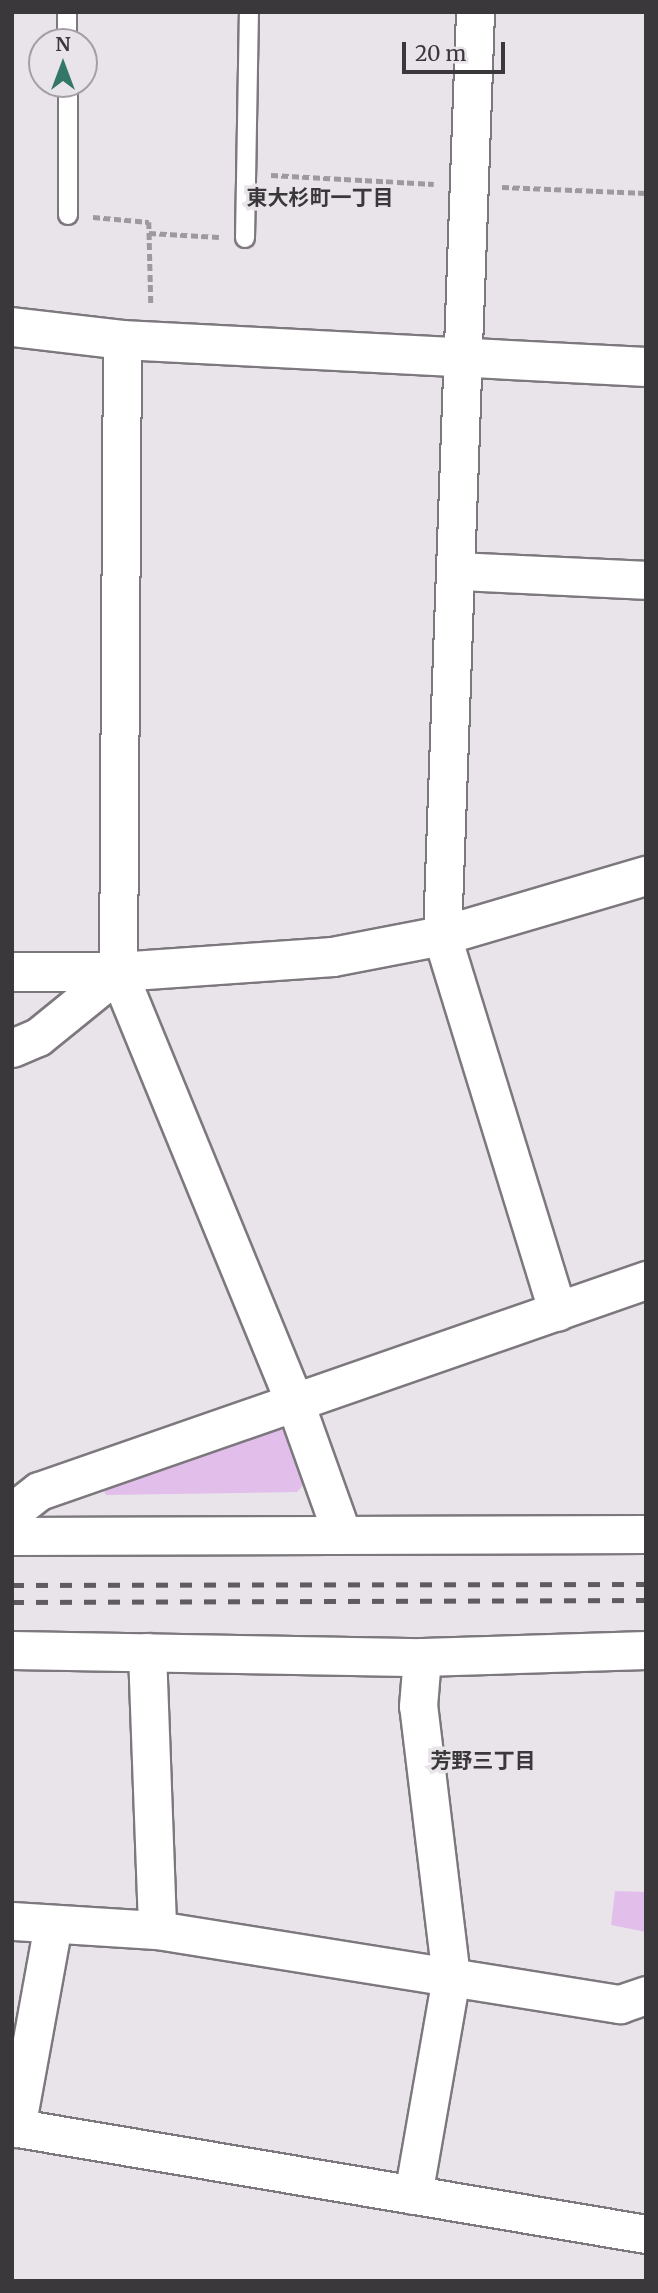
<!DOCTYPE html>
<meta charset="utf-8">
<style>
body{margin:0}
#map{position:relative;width:658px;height:2293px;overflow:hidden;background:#e9e4ea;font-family:Merriweather,"Noto Sans JP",serif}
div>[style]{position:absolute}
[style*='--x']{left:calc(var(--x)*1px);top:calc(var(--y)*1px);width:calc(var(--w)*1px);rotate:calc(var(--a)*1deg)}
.green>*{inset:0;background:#e2bfeb}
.path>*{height:4.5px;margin-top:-2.25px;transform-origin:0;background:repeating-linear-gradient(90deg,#9d9a9e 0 7px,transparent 0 10.5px)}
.roads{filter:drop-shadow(2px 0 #7d787e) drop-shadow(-2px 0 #7d787e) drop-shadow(0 2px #7d787e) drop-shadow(0 -2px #7d787e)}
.service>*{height:18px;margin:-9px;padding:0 9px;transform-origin:9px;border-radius:9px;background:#fff}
.minor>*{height:37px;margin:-18.5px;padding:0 18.5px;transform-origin:18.5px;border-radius:18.5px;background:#fff}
.tertiary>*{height:38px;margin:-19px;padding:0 19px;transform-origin:19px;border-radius:19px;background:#fff}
.rail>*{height:5px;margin-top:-2.5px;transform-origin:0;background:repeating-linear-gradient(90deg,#5f5c5f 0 12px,transparent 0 24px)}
span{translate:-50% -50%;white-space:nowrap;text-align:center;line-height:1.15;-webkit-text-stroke:7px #e9e4ea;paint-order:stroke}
.neighbourhood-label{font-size:21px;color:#3a383a;font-weight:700}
.frame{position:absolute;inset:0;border:14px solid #3a383a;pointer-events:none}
.north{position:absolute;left:28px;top:28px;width:70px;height:70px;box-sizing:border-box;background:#e9e4ea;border:2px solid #a39fa4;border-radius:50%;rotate:0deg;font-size:19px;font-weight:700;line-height:28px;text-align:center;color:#3a383a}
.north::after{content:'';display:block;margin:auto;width:24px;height:32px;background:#347768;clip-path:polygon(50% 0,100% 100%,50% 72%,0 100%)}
.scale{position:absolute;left:402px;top:42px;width:103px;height:32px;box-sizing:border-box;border:4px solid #3a383a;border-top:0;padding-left:9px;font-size:21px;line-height:24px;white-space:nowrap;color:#3a383a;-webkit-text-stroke:5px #e9e4ea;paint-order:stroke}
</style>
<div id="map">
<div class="green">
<div style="clip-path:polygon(274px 1429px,291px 1432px,307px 1481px,297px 1492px,106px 1495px,103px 1489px)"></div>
<div style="clip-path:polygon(615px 1891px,646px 1892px,646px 1932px,611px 1925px)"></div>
</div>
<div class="path">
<div style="--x:271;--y:175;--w:163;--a:3.2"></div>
<div style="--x:502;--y:187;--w:144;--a:2.4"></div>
<div style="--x:93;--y:217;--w:56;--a:5.1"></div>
<div style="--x:149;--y:222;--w:83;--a:88.6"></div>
<div style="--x:149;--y:233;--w:70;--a:3.3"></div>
</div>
<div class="roads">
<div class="service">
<div style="--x:67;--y:12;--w:30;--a:90"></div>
<div style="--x:68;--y:84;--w:131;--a:90"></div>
<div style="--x:245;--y:238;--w:226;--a:-89"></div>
</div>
<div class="minor">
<div style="--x:475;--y:12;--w:925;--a:92.05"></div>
<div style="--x:442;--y:936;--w:393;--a:72.9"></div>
<div style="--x:122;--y:340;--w:632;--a:90.36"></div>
<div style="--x:118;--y:972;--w:466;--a:67.7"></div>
<div style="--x:295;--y:1403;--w:139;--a:70.3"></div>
<div style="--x:458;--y:571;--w:188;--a:2.7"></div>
<div style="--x:12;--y:1048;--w:28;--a:-23"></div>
<div style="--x:38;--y:1037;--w:103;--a:-39.1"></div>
<div style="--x:12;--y:1512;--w:34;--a:-38"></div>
<div style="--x:39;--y:1491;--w:643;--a:-19.17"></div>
<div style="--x:12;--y:1536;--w:634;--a:-0.18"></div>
<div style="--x:12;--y:1650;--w:410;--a:1"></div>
<div style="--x:422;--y:1657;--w:224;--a:-1.8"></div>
<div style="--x:147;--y:1652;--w:278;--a:87.9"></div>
<div style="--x:12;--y:1921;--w:145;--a:3.6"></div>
<div style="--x:157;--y:1930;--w:469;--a:9.1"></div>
<div style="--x:620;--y:2004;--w:28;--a:-19"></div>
<div style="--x:12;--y:2127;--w:643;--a:9.58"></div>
<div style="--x:16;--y:2128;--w:207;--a:-79.7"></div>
<div style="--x:413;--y:2195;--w:221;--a:-80.1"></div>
<div style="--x:451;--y:1977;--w:273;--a:-96.9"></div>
<div style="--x:418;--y:1706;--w:49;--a:-85.3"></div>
</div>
<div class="tertiary">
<div style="--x:12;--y:327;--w:111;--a:6.7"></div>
<div style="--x:122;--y:340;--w:525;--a:2.95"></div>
<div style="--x:12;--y:972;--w:106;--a:0"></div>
<div style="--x:118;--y:972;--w:216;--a:-4"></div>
<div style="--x:333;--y:957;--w:111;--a:-10.9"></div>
<div style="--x:442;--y:936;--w:213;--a:-16.4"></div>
</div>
</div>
<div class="rail">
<div style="--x:12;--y:1585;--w:634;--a:-0.09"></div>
<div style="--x:12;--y:1602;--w:634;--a:-0.18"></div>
</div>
<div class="neighbourhood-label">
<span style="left:320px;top:198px">東大杉町一丁目</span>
<span style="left:483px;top:1761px">芳野三丁目</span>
</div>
<div class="frame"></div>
<div class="north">N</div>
<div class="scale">20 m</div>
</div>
